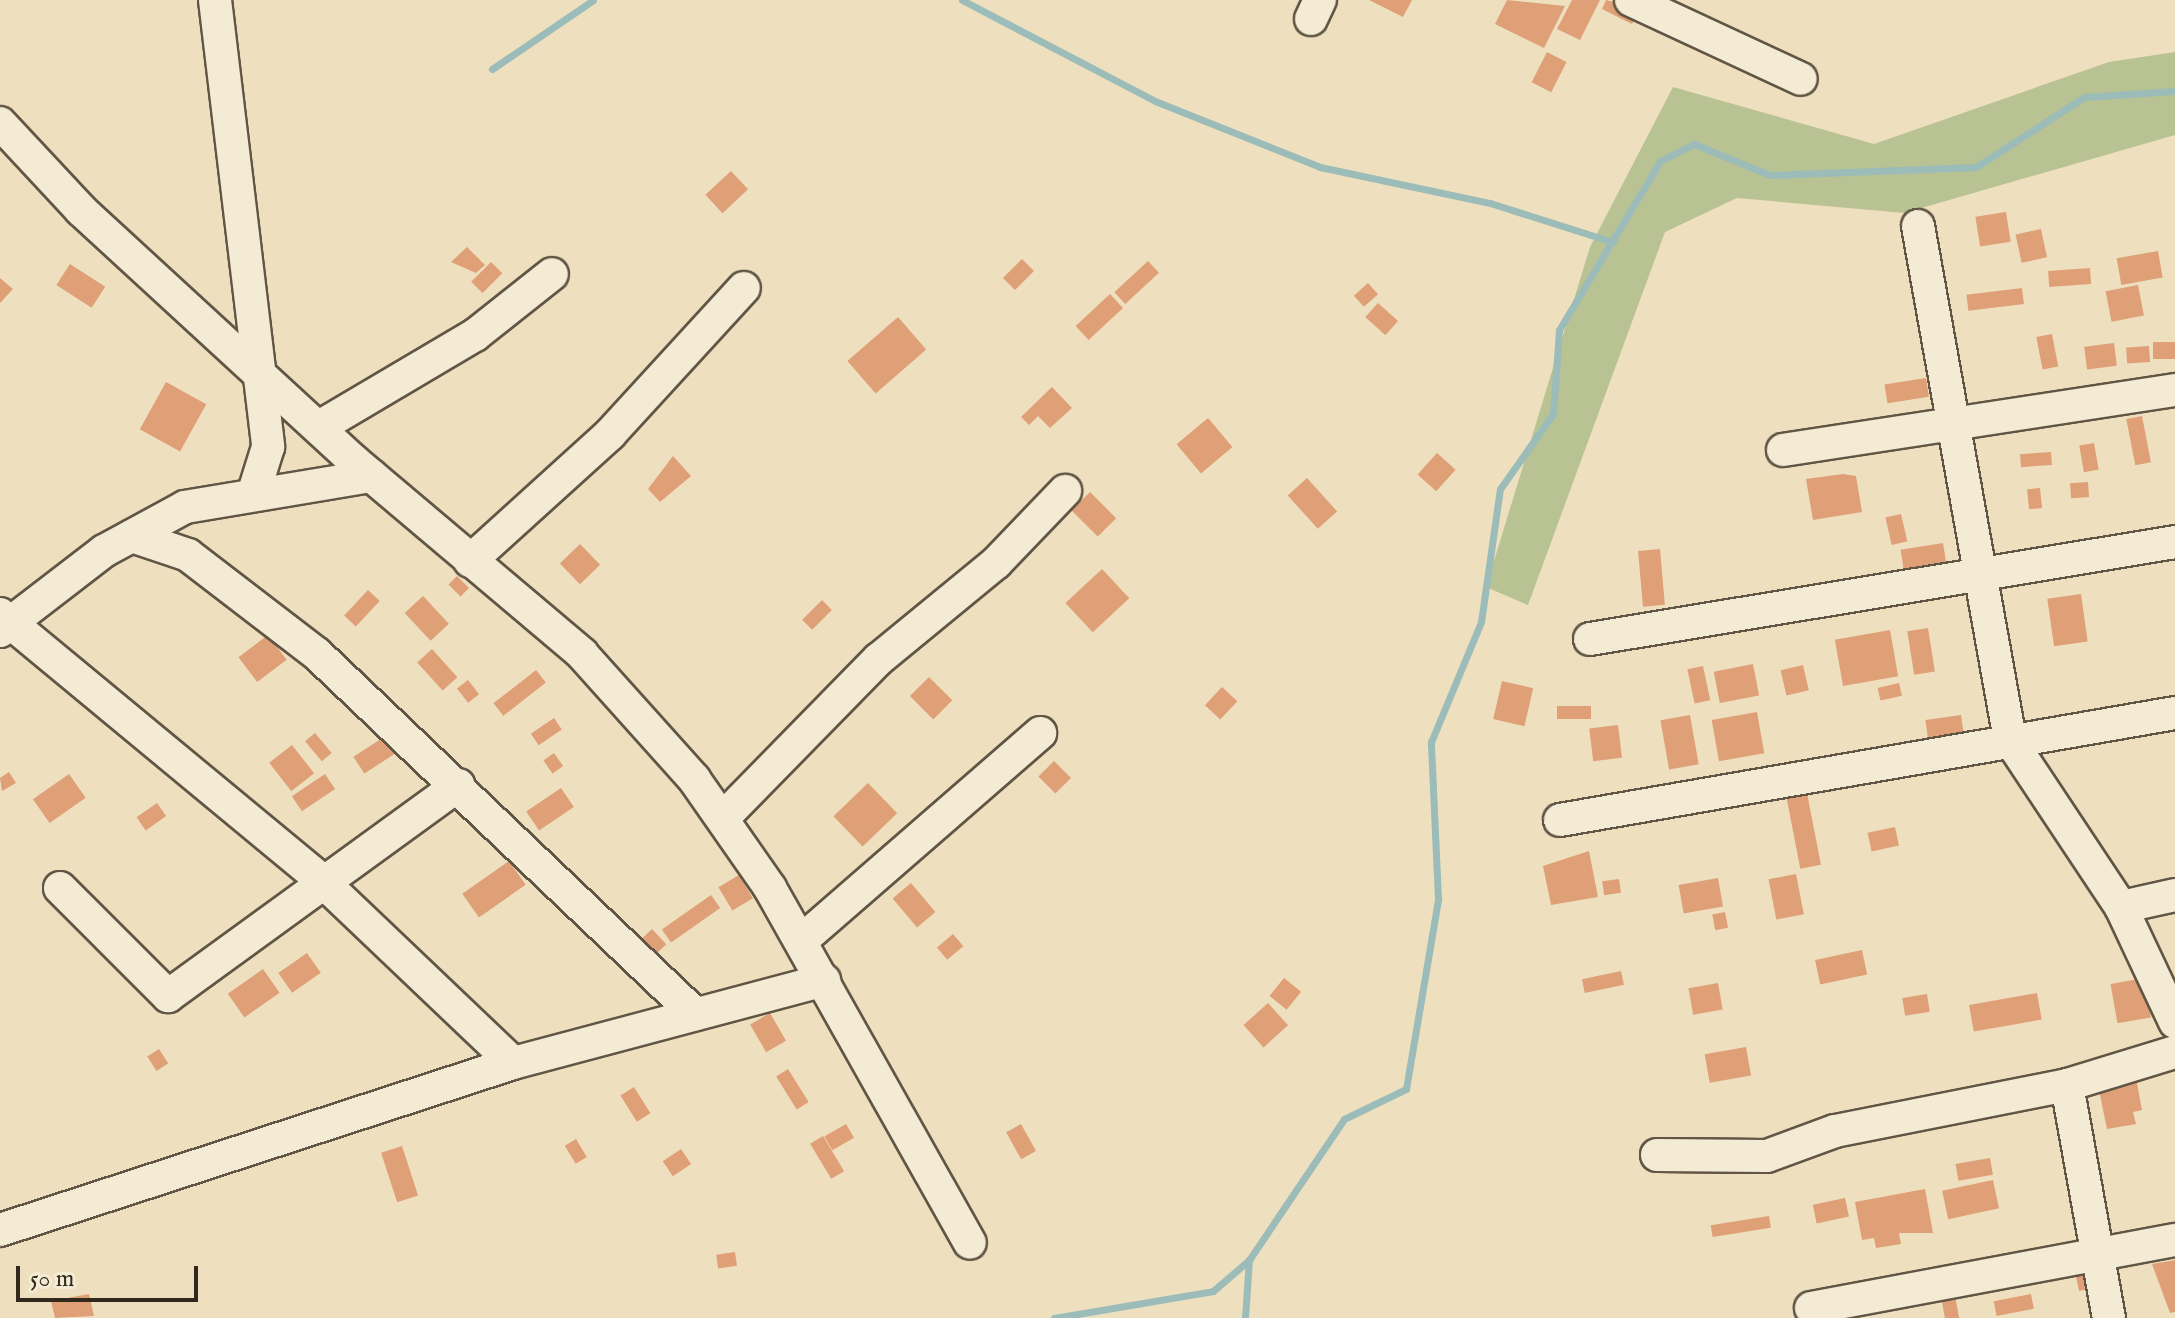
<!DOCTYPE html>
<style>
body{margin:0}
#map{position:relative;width:2175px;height:1318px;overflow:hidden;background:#eee0bf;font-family:"IM FELL English",serif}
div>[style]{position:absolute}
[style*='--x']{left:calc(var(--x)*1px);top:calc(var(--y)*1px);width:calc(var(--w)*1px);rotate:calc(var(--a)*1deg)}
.green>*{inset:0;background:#b8c293}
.stream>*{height:7px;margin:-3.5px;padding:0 3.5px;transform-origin:3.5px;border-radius:3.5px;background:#9bbcb8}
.building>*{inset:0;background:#df9f77;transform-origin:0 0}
.roads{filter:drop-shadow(2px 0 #615645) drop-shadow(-2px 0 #615645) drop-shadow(0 2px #615645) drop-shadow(0 -2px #615645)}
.minor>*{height:32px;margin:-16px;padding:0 16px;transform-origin:16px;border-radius:16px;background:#f4ebd5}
span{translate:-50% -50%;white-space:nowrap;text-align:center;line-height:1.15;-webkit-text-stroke:6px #f4ebd5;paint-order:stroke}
.scale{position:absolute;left:16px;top:1266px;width:182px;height:36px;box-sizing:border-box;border:4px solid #32281c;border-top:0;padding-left:10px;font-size:24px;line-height:28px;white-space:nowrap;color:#32281c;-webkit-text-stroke:6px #f4ebd5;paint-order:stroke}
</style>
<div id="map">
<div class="green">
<div style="clip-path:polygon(2175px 52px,2175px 135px,1904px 213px,1737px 198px,1665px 232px,1528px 605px,1486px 587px,1590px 247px,1673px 87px,1874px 144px,2109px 62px)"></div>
</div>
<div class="stream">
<div style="--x:962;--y:0;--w:218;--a:27.6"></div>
<div style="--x:1155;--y:101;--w:178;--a:21.8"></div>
<div style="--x:1320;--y:167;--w:174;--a:12"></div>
<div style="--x:1490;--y:203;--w:129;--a:17.6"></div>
<div style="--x:492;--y:69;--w:122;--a:-34.3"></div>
<div style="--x:1054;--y:1318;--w:161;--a:-9.6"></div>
<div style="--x:1213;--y:1291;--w:48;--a:-40.7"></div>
<div style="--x:1249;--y:1260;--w:170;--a:-56"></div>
<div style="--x:1344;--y:1119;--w:69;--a:-25.8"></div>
<div style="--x:1406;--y:1089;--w:193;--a:-80.4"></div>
<div style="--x:1438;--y:899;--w:157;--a:-92.6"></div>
<div style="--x:1431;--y:742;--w:130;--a:-67.4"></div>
<div style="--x:1481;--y:622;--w:134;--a:-81.9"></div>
<div style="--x:1500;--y:489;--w:92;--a:-54.8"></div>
<div style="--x:1553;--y:414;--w:84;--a:-85.9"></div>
<div style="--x:1559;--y:330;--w:197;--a:-59.1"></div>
<div style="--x:1660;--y:161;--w:38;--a:-27"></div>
<div style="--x:1694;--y:144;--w:82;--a:22.2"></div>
<div style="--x:1770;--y:175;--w:206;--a:-2.2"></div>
<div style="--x:1976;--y:167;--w:129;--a:-32.9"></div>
<div style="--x:2084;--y:97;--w:91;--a:-3.8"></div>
<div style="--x:1245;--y:1318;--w:58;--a:-86.1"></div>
</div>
<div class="building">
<div style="clip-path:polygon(1369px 0,1412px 0,1403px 17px)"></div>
<div style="clip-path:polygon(1507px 0,1565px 6px,1544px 48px,1495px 24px)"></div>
<div style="clip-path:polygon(1572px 0,1600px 0,1580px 40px,1557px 29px)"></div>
<div style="clip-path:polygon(1606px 0,1640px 9px,1632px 24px,1602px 9px)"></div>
<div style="left:1547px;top:52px;width:22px;height:34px;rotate:27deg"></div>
<div style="left:731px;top:171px;width:25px;height:35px;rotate:47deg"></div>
<div style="left:2006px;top:212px;width:30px;height:31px;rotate:81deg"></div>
<div style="left:2041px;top:229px;width:29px;height:26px;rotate:78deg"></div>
<div style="clip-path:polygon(467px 247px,485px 265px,476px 273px,451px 262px)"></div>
<div style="left:2158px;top:251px;width:27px;height:42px;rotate:80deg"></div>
<div style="left:1022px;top:259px;width:17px;height:27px;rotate:45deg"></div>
<div style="left:1148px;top:261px;width:16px;height:46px;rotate:47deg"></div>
<div style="left:491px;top:262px;width:16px;height:28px;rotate:45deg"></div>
<div style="left:70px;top:264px;width:42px;height:25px;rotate:33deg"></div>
<div style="left:2090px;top:268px;width:16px;height:42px;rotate:86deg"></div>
<div style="clip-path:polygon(0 278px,13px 289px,0 303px)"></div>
<div style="left:1368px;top:283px;width:15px;height:19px;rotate:48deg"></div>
<div style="left:2138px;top:285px;width:31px;height:33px;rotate:79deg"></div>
<div style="left:2022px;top:288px;width:16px;height:56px;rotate:83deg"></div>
<div style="left:1110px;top:294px;width:19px;height:47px;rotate:47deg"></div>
<div style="left:1378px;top:303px;width:27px;height:19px;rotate:42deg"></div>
<div style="left:898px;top:317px;width:43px;height:67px;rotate:49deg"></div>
<div style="left:2052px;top:334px;width:33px;height:16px;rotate:79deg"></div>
<div style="left:2175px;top:342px;width:17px;height:22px;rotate:90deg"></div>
<div style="left:2114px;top:343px;width:23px;height:30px;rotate:83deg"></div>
<div style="left:2149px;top:346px;width:16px;height:23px;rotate:86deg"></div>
<div style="left:1926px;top:378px;width:19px;height:42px;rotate:81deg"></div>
<div style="left:166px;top:382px;width:46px;height:54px;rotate:29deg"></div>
<div style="clip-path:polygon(1052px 387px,1072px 408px,1050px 428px,1038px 416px,1029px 425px,1021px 417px)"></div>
<div style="left:2142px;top:416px;width:47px;height:16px;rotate:79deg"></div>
<div style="left:1208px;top:418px;width:38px;height:41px;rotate:50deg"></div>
<div style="left:2094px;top:443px;width:27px;height:15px;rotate:80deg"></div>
<div style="left:2051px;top:452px;width:13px;height:31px;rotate:86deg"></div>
<div style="left:1437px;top:453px;width:25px;height:29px;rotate:42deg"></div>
<div style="clip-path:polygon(673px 456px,691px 476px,660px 502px,648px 489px)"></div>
<div style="clip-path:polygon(1843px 474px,1856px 476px,1862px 512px,1813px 520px,1806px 479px)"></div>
<div style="left:1307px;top:478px;width:45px;height:26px;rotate:48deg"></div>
<div style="left:2088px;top:482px;width:15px;height:18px;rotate:86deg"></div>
<div style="left:2040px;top:488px;width:20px;height:13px;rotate:84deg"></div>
<div style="left:1090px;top:492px;width:37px;height:26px;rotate:45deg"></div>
<div style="left:1901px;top:514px;width:28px;height:16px;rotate:77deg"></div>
<div style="left:1943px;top:543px;width:24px;height:43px;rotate:81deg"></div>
<div style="left:580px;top:544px;width:29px;height:28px;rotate:46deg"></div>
<div style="left:1660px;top:549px;width:56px;height:22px;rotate:85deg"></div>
<div style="left:1102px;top:569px;width:40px;height:50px;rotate:47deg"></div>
<div style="left:457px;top:576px;width:17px;height:12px;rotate:45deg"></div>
<div style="left:368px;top:590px;width:16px;height:35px;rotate:43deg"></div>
<div style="left:2081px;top:594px;width:48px;height:34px;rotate:82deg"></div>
<div style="left:423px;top:596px;width:38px;height:25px;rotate:47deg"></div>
<div style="left:822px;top:600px;width:14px;height:28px;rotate:45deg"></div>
<div style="left:1928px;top:628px;width:44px;height:21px;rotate:81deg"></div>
<div style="left:1890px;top:630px;width:47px;height:56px;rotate:80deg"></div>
<div style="left:268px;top:635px;width:31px;height:37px;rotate:53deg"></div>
<div style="left:432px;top:649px;width:38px;height:20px;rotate:48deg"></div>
<div style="left:1753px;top:664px;width:32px;height:40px;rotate:79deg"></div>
<div style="left:1803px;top:665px;width:26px;height:23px;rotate:77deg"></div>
<div style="left:1703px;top:666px;width:35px;height:16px;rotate:78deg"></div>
<div style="left:536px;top:670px;width:16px;height:54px;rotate:52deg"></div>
<div style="left:929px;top:677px;width:33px;height:27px;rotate:45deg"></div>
<div style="left:468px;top:680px;width:18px;height:14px;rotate:52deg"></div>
<div style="left:1502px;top:681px;width:32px;height:39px;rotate:13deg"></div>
<div style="left:1899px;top:683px;width:13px;height:22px;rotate:77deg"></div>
<div style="left:1222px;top:687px;width:21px;height:25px;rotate:43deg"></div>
<div style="left:1591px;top:706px;width:13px;height:34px;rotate:90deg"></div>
<div style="left:1757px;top:712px;width:42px;height:46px;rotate:80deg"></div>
<div style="left:1690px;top:715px;width:50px;height:30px;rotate:80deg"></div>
<div style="left:1961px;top:715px;width:27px;height:36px;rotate:82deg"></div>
<div style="left:554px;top:718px;width:14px;height:28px;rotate:56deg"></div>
<div style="left:1618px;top:725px;width:33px;height:29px;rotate:83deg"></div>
<div style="left:315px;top:733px;width:26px;height:13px;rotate:50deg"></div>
<div style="left:387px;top:735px;width:20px;height:40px;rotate:57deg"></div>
<div style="left:292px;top:745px;width:36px;height:29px;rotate:52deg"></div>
<div style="left:554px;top:753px;width:16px;height:13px;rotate:55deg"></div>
<div style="left:1054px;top:761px;width:24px;height:22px;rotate:45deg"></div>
<div style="clip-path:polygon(9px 772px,16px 783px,2px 791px,0 778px)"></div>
<div style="left:69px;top:774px;width:29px;height:44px;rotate:55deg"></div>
<div style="left:325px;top:774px;width:18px;height:40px;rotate:56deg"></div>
<div style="left:868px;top:783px;width:42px;height:48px;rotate:46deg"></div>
<div style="left:561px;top:788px;width:23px;height:42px;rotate:56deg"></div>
<div style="left:1807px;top:793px;width:73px;height:21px;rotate:79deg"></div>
<div style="left:157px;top:803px;width:16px;height:25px;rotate:55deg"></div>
<div style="left:1895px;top:827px;width:19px;height:28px;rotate:78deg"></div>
<div style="clip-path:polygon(1589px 851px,1598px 897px,1551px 905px,1543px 866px)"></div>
<div style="left:509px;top:861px;width:29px;height:57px;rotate:55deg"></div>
<div style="left:1796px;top:874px;width:41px;height:28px;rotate:79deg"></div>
<div style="left:739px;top:875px;width:27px;height:24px;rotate:59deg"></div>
<div style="left:1718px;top:878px;width:29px;height:40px;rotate:80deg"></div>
<div style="left:1619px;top:879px;width:14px;height:17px;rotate:82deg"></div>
<div style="left:911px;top:883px;width:38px;height:24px;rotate:50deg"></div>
<div style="left:711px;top:895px;width:16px;height:60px;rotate:55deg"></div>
<div style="left:1725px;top:912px;width:16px;height:13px;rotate:79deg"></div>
<div style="left:652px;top:929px;width:21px;height:16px;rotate:47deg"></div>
<div style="left:953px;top:934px;width:16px;height:21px;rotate:50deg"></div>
<div style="left:1862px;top:950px;width:25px;height:48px;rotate:78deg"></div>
<div style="left:307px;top:953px;width:24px;height:35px;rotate:55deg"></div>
<div style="left:263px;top:969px;width:29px;height:43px;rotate:55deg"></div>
<div style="left:1621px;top:971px;width:14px;height:40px;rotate:78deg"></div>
<div style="left:1284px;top:978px;width:22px;height:23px;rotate:39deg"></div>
<div style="left:2144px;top:978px;width:40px;height:34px;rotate:80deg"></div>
<div style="left:1718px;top:983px;width:27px;height:30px;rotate:80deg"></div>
<div style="left:2037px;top:993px;width:27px;height:69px;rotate:80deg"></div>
<div style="left:1927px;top:994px;width:18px;height:25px;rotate:81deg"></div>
<div style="left:1268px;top:1003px;width:30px;height:33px;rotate:48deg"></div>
<div style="left:770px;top:1013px;width:32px;height:23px;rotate:60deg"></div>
<div style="left:1746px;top:1047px;width:29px;height:42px;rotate:80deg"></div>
<div style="left:159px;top:1049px;width:17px;height:14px;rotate:57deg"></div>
<div style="left:788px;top:1069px;width:39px;height:14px;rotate:58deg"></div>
<div style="clip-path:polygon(2136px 1078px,2142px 1110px,2133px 1112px,2136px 1124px,2107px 1129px,2098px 1085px)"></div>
<div style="left:634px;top:1087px;width:31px;height:16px;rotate:58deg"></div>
<div style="left:846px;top:1124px;width:16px;height:25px;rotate:60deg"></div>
<div style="left:1021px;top:1124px;width:31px;height:17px;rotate:61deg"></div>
<div style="left:823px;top:1136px;width:41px;height:15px;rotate:59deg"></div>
<div style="left:576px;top:1139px;width:21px;height:13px;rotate:59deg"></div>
<div style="left:402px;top:1146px;width:52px;height:22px;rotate:72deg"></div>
<div style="left:681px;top:1149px;width:18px;height:22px;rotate:56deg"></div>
<div style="left:1990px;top:1158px;width:17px;height:35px;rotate:80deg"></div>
<div style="left:1993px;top:1180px;width:29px;height:52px;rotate:78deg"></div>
<div style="clip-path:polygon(1925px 1189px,1933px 1233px,1899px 1233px,1901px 1244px,1876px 1248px,1874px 1238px,1862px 1240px,1855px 1202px)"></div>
<div style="left:1845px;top:1198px;width:19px;height:33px;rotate:78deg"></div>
<div style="left:1769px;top:1216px;width:12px;height:59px;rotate:81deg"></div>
<div style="left:735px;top:1252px;width:14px;height:19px;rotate:82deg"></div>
<div style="clip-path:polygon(2175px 1260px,2175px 1312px,2170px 1313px,2152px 1264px)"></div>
<div style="left:2090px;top:1271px;width:17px;height:15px;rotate:77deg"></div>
<div style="left:1953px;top:1286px;width:33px;height:14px;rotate:79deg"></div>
<div style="clip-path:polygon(89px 1294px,94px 1316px,55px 1318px,51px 1301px)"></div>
<div style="left:2031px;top:1294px;width:15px;height:38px;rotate:79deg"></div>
</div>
<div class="roads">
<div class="minor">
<div style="--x:215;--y:0;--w:450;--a:83.2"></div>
<div style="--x:268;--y:447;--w:47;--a:107.3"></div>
<div style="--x:1631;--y:0;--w:187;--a:24.9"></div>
<div style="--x:1311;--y:19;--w:21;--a:-65"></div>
<div style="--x:0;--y:123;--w:119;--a:47"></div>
<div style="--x:81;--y:210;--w:371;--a:42.6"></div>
<div style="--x:354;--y:461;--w:299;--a:40.2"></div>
<div style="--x:582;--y:654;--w:168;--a:48.1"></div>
<div style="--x:694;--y:779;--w:133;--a:55.1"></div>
<div style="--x:770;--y:888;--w:407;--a:60.6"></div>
<div style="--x:1918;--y:226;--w:522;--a:79.85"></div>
<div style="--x:2010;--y:740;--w:201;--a:56.4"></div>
<div style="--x:2121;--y:907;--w:127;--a:64.8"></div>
<div style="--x:321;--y:426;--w:179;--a:-30.6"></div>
<div style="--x:475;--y:335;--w:98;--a:-38.4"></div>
<div style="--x:1783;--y:450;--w:397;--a:-8.7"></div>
<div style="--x:132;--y:536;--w:59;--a:18.7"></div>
<div style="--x:188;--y:555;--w:163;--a:37.5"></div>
<div style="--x:317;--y:654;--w:522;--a:43.6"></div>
<div style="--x:470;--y:561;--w:189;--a:-42.2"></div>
<div style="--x:610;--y:434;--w:198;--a:-47.5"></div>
<div style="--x:0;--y:614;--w:417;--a:39.6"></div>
<div style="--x:321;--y:880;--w:265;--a:43.6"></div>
<div style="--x:0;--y:631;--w:131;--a:-37.6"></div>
<div style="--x:104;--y:551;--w:92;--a:-28.5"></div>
<div style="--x:185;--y:507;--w:189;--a:-9.5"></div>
<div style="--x:1590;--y:639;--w:593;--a:-9.41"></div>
<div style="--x:725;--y:816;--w:220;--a:-45.6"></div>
<div style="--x:879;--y:659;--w:151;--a:-39.4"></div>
<div style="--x:996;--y:563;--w:100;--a:-46.2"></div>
<div style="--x:1560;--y:820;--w:624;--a:-9.87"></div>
<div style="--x:60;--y:888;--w:153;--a:45"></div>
<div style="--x:168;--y:996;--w:359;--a:-36"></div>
<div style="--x:2121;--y:907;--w:55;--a:-12.5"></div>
<div style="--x:801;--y:941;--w:317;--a:-41"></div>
<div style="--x:2067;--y:1085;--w:237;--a:79.8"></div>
<div style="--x:1657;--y:1155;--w:110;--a:0.5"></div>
<div style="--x:1767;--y:1156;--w:72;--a:-20.2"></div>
<div style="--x:1835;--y:1131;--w:237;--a:-11.2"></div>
<div style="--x:2067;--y:1085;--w:113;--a:-17"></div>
<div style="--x:0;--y:1230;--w:539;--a:-18.03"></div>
<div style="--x:513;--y:1063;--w:322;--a:-14.9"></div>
<div style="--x:1811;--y:1308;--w:370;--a:-10.6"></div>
</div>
</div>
<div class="scale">50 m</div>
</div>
